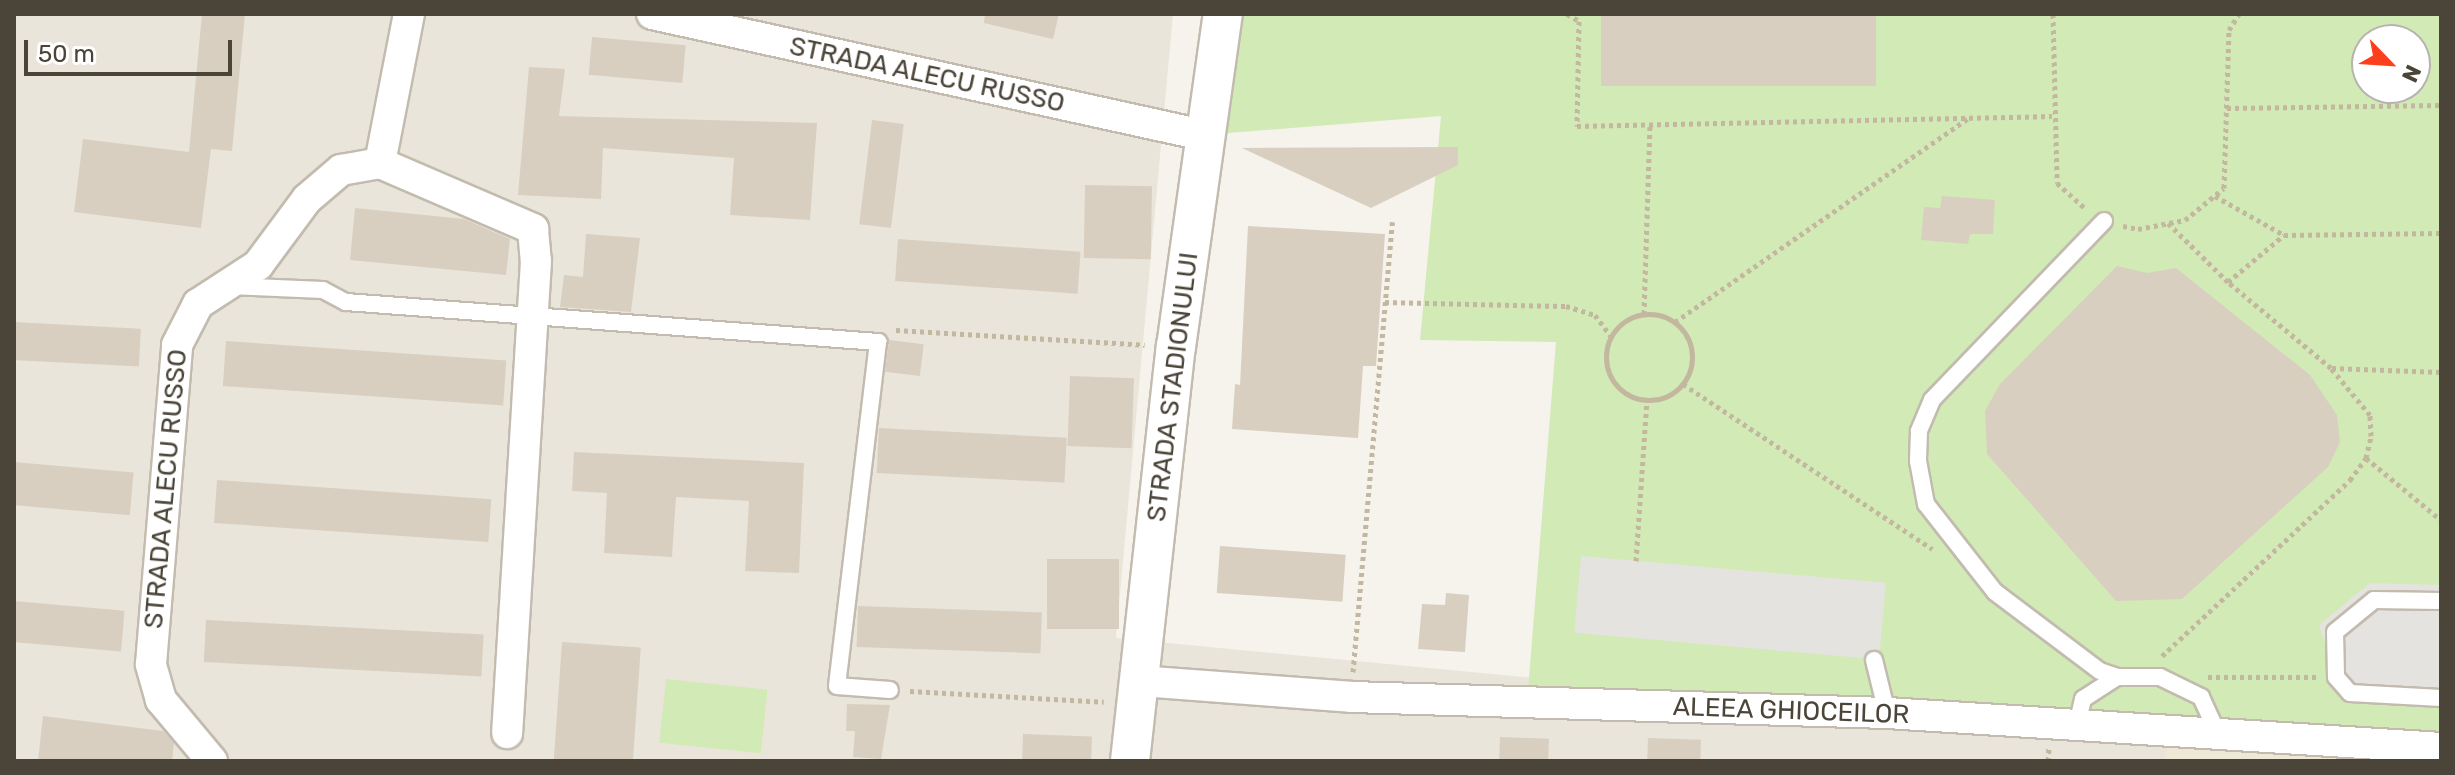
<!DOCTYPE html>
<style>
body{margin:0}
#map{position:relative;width:2455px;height:775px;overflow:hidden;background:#f6f3ec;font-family:Rubik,sans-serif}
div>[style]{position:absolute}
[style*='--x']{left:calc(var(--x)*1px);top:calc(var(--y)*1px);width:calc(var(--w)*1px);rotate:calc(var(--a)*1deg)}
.residential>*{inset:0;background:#eae5da}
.education>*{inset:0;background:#efe8d6}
.green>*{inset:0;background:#d2eab5;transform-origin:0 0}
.parking>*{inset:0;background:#e5e3e0;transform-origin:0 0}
.building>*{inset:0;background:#d8cfc1;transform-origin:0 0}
.path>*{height:5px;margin-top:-2.5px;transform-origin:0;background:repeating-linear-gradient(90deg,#c4b79f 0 4px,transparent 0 8px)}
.path>.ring{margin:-2.5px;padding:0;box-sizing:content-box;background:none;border:5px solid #c4b79f;border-radius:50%}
.roads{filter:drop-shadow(2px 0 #c2bbae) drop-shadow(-2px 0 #c2bbae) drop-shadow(0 2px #c2bbae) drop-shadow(0 -2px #c2bbae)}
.service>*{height:16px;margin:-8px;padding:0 8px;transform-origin:8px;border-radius:8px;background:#fff}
.minor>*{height:30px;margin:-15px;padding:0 15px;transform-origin:15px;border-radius:15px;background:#fff}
.tertiary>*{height:38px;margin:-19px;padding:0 19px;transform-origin:19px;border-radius:19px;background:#fff}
span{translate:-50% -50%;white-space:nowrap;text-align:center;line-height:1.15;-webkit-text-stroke:6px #fff;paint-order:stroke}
.street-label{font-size:26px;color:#4b4439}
.frame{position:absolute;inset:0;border:16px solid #4b4439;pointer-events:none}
.north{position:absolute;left:2351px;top:24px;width:80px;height:80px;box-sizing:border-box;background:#fff;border:2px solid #b7b4b0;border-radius:50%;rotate:115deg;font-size:22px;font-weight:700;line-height:32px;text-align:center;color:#4b4439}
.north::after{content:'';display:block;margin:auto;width:28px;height:36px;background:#fc3f1d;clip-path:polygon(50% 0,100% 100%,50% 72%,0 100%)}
.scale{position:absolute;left:24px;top:40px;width:208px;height:36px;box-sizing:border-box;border:4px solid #4b4439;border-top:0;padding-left:10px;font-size:24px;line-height:28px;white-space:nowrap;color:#4b4439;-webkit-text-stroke:6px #fff;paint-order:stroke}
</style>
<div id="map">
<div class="residential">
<div style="clip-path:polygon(14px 14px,1173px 14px,1116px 638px,2401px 761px,14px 761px)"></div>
</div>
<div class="education">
<div style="clip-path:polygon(2168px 731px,2441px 761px,2165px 761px)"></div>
</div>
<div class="green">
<div style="clip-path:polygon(evenodd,1223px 14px,2441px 14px,2441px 748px,1528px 690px,1556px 342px,1420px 340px,1441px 116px,1203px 135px,1223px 14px,2367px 40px,2415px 40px,2415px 88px,2367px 88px,2367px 40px)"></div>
<div style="left:666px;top:679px;width:102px;height:64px;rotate:6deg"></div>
</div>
<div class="parking">
<div style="left:1581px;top:556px;width:306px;height:77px;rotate:5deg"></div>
<div style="clip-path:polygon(2370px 583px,2441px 585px,2441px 702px,2352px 698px,2336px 677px,2319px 625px)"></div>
</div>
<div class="building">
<div style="clip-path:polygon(202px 14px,245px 14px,232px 151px,211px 149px,201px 228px,74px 212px,83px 139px,189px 152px)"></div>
<div style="clip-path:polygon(985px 14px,1059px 14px,1053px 39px,984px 23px)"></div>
<div style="left:1601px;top:14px;width:275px;height:72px"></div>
<div style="left:592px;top:37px;width:94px;height:38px;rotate:5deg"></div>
<div style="clip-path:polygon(529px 67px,565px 69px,559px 116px,817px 123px,810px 220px,730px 215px,734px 158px,603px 148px,601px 199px,518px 195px)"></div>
<div style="left:872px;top:120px;width:32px;height:105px;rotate:7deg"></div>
<div style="clip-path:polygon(1458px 147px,1458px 165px,1371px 208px,1242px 148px)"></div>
<div style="left:1085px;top:185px;width:67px;height:73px;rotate:1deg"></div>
<div style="clip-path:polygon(1942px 196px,1995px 200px,1993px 234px,1970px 234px,1968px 244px,1921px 240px,1924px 207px,1940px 208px)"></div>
<div style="clip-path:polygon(355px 208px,464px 219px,510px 239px,506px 275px,350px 260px)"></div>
<div style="clip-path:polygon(1248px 226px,1385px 234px,1376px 366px,1363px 366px,1358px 438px,1232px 429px,1235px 384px,1240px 385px)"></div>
<div style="clip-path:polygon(586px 234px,640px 238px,631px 312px,560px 307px,564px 275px,583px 277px)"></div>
<div style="left:898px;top:239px;width:183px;height:42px;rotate:4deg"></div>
<div style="clip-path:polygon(2117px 266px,2147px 273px,2176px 268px,2310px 375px,2337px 415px,2340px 442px,2328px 467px,2182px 599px,2116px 601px,1987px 454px,1985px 411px,2000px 384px)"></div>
<div style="left:14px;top:322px;width:127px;height:38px;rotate:3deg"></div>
<div style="left:889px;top:340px;width:35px;height:32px;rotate:7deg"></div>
<div style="left:226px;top:341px;width:281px;height:45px;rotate:4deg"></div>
<div style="left:1070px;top:376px;width:64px;height:70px;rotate:2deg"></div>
<div style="left:879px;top:428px;width:188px;height:45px;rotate:3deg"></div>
<div style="clip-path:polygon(574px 452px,804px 463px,799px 573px,745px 571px,749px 501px,676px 497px,672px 557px,604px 553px,607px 493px,572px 491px)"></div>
<div style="left:14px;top:462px;width:120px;height:43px;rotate:5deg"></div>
<div style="left:217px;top:480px;width:275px;height:43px;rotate:4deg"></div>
<div style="left:1220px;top:546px;width:126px;height:47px;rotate:4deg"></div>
<div style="left:1047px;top:559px;width:72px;height:70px"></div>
<div style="clip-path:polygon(1446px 593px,1469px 595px,1465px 652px,1418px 649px,1422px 604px,1445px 605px)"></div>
<div style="left:14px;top:601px;width:111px;height:41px;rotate:5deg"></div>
<div style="left:858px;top:606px;width:184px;height:41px;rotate:2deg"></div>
<div style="left:206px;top:620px;width:278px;height:42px;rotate:3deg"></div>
<div style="left:562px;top:642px;width:79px;height:119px;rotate:4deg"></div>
<div style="clip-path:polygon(847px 704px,890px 705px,881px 759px,853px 757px,855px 731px,846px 731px)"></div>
<div style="clip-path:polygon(43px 716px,163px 731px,174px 743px,172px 761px,38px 761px)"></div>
<div style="left:1023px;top:734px;width:69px;height:27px;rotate:2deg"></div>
<div style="left:1500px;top:737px;width:49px;height:24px;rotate:2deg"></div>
<div style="left:1648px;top:738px;width:53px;height:23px;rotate:2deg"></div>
</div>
<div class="path">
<div style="--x:1567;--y:14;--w:14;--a:30"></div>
<div style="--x:1579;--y:21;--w:105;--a:91.1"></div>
<div style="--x:1577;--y:126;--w:475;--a:-1.2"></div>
<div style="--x:2053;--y:14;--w:169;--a:88.6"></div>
<div style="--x:2057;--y:183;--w:39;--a:42"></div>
<div style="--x:2227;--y:108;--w:214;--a:-0.8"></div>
<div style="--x:2215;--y:196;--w:79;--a:29.5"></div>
<div style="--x:2284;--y:235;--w:157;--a:-0.7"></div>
<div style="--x:2123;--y:226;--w:15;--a:11"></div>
<div style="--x:2138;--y:229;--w:48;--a:-10.8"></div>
<div style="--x:2185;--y:220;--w:50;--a:-39.4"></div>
<div style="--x:2224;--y:188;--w:158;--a:-88.2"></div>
<div style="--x:2229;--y:30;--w:19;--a:-58"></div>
<div style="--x:2228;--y:282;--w:73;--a:-40"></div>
<div style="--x:1385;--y:302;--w:181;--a:1.3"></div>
<div style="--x:1566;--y:306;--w:30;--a:17"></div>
<div style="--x:1595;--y:315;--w:26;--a:53"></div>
<div style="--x:1644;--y:314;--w:188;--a:-88.2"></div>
<div class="ring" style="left:1606px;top:314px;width:81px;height:81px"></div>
<div style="--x:1675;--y:322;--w:358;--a:-34.8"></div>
<div style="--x:896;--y:330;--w:249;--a:3.4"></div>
<div style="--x:2332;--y:368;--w:109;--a:2.1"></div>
<div style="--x:1683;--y:384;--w:299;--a:33.5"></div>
<div style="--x:2366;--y:458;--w:97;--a:39.6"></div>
<div style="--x:1636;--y:561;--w:161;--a:-86.1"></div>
<div style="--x:2162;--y:656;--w:258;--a:-43.1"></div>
<div style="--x:2350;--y:480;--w:27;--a:-54"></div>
<div style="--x:2366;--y:458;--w:23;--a:-77"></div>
<div style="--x:2371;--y:436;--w:21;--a:-93"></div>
<div style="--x:2370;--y:415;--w:61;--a:-129.7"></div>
<div style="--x:2331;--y:368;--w:134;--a:-140.1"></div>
<div style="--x:2228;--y:282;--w:84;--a:-135.5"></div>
<div style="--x:1353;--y:672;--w:452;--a:-85"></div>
<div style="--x:2208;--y:677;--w:110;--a:0"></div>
<div style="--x:910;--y:691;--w:194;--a:3.2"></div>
<div style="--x:2048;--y:761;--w:13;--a:-86"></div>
</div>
<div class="roads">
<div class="service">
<div style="--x:2104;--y:221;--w:248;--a:133.9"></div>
<div style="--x:1932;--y:400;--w:34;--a:113"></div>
<div style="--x:1919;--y:431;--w:30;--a:92"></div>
<div style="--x:1918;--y:461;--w:44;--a:79.5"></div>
<div style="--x:1926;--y:504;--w:112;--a:51.9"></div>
<div style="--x:1995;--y:592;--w:131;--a:37"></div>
<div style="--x:2100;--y:671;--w:18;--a:19"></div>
<div style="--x:230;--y:286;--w:93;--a:2.5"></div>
<div style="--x:323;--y:290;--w:26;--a:28"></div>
<div style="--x:346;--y:302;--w:534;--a:4.3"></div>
<div style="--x:878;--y:342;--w:346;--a:96.8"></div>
<div style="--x:837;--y:686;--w:53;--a:4.3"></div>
<div style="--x:2441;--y:601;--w:67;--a:-179.1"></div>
<div style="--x:2374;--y:600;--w:50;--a:140.6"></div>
<div style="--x:2335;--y:632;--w:45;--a:88.7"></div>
<div style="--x:2336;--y:677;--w:21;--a:49"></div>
<div style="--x:2350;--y:693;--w:91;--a:3.1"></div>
<div style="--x:1874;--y:660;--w:55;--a:76.2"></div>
<div style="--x:2077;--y:725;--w:27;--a:-77"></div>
<div style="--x:2083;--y:699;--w:40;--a:-32.9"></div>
<div style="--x:2117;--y:677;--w:43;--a:0"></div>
<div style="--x:2160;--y:677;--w:46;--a:26"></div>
<div style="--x:2201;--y:697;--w:41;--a:65.3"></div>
</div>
<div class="minor">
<div style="--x:652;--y:14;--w:564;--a:12.39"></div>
<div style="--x:380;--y:163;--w:167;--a:23.3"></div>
<div style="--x:533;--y:229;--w:32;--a:85"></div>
<div style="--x:536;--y:261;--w:473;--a:93.5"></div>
<div style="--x:1140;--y:681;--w:212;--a:4.3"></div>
<div style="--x:1351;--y:697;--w:536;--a:1.71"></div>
<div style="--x:1887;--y:713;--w:555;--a:3.61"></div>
<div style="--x:212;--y:761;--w:80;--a:-129.9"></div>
<div style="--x:161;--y:700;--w:37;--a:-106"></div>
<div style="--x:151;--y:664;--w:320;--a:-85.3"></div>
<div style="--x:177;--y:345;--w:46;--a:-62.9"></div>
<div style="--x:198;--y:304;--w:72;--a:-33"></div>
<div style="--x:258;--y:265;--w:82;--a:-53.4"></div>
<div style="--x:307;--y:199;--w:45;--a:-40.5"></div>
<div style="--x:341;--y:170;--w:40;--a:-10"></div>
<div style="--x:380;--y:163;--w:152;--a:-79"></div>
</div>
<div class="tertiary">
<div style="--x:1130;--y:761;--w:417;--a:-83.7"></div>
<div style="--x:1176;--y:347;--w:336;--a:-82"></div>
</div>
</div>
<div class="street-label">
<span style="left:927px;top:75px;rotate:12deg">STRADA ALECU RUSSO</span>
<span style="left:1173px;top:387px;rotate:-83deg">STRADA STADIONULUI</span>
<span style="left:166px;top:489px;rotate:-85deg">STRADA ALECU RUSSO</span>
<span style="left:1791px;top:711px;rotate:2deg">ALEEA GHIOCEILOR</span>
</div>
<div class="frame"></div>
<div class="north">N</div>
<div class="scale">50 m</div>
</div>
